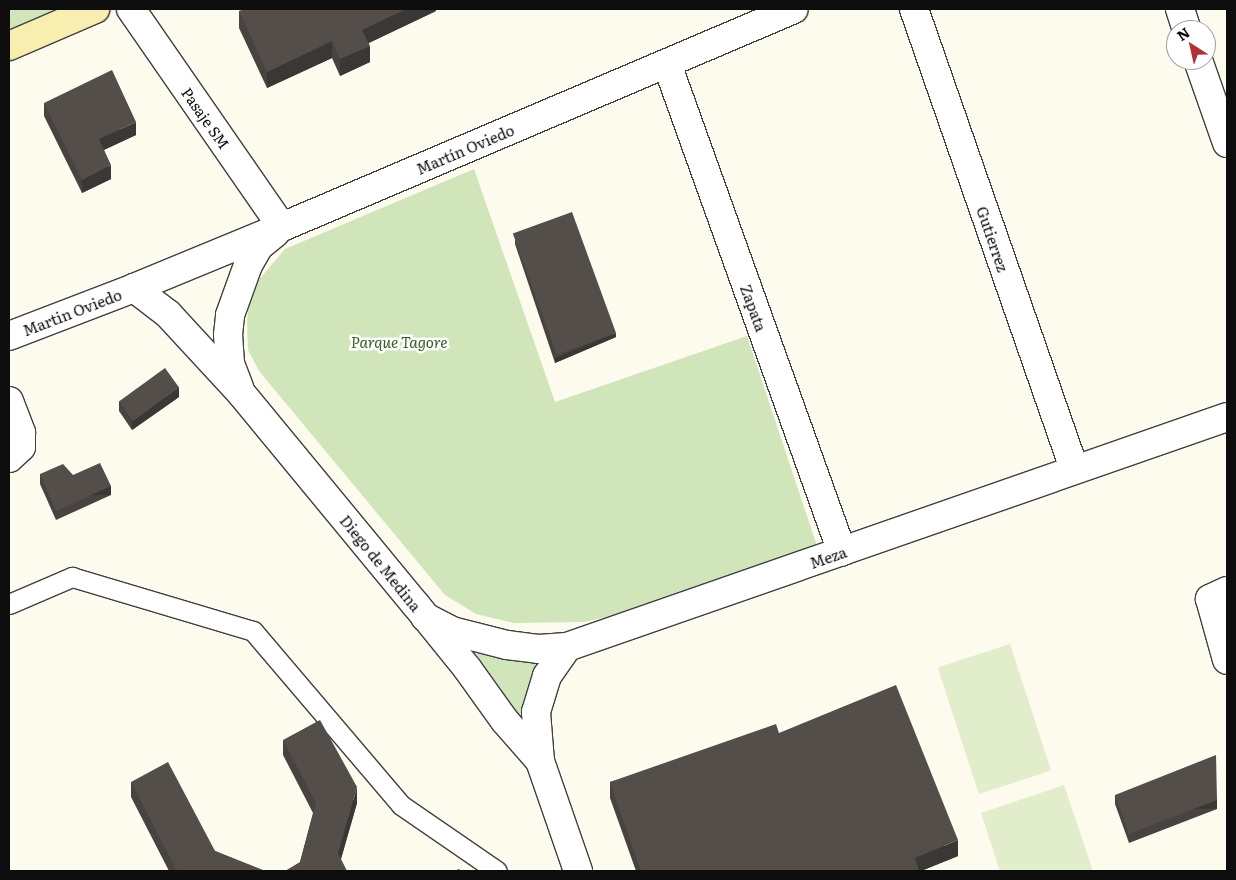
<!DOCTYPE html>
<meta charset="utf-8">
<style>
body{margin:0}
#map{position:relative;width:1236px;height:880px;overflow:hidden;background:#fdfaee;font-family:Literata,serif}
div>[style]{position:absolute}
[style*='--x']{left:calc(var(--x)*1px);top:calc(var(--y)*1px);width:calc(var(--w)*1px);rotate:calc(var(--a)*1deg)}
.green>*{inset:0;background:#d1e5ba}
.pitch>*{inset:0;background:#e2edcb;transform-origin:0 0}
.roads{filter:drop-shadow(1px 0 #404040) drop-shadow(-1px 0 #404040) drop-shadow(0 1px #404040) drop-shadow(0 -1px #404040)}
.service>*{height:19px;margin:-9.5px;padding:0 9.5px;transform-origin:9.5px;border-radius:9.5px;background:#fff}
.pedestrian>*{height:28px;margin:-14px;padding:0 14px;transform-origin:14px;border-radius:14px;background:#fff}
.minor>*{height:28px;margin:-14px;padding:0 14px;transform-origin:14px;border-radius:14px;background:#fff}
.secondary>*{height:28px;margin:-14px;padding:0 14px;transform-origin:14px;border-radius:14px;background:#f7eeaf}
.wall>*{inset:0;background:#484340}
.shaded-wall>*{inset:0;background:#3b3734;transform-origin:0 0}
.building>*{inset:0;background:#544e4a;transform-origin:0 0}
span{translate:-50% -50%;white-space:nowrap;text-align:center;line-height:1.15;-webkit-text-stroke:5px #fff;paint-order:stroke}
.street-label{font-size:15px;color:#0d0d0d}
.park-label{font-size:15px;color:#305e23;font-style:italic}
.frame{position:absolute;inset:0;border:10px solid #0d0d0d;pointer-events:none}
.north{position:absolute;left:1166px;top:20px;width:50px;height:50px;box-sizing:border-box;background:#fff;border:1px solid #9e9e9e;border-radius:50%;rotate:325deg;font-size:14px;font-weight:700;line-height:20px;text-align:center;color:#0d0d0d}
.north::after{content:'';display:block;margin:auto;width:18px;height:22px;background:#af323a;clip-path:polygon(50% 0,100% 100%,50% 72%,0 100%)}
</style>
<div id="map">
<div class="green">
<div style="clip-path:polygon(9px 9px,66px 9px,9px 33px)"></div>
<div style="clip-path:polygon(474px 169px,555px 402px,747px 336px,817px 546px,616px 615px,584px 622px,514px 623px,476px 614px,445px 595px,259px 371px,248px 350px,247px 320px,251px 289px,285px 249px)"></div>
<div style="clip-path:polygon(474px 651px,498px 656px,547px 658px,530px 684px,519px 723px,499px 686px)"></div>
</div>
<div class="pitch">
<div style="left:1010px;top:644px;width:133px;height:76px;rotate:72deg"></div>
<div style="clip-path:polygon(1064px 785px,1093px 871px,1000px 871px,981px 813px)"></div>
</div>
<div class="roads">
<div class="service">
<div style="--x:9;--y:604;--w:69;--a:-23.2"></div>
<div style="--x:72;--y:577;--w:189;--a:16.6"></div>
<div style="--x:253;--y:631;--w:228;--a:49.6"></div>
<div style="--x:401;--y:805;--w:116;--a:34.5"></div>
</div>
<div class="pedestrian">
<div style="--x:131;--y:9;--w:265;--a:55.3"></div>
</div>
<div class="minor">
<div style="--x:914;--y:9;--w:487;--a:70.8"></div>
<div style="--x:1180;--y:9;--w:22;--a:72"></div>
<div style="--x:1198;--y:60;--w:88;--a:70.7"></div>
<div style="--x:667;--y:64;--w:518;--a:70.27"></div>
<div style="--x:134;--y:288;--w:43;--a:37.4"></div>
<div style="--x:168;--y:314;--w:108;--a:47.3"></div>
<div style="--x:241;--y:393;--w:275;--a:50.5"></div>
<div style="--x:416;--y:605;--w:81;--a:51"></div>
<div style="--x:467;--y:668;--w:65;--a:54.4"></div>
<div style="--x:505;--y:721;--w:53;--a:48.8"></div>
<div style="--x:540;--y:761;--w:116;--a:70.9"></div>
<div style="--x:9;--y:336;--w:134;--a:-21"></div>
<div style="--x:134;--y:288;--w:160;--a:-22.4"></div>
<div style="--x:282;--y:227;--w:556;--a:-23.06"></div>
<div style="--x:239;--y:387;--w:26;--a:-111"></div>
<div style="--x:230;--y:363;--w:28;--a:-94"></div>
<div style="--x:228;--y:335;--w:20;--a:-84"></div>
<div style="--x:230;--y:315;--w:53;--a:-70.2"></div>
<div style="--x:248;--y:265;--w:22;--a:-60"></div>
<div style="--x:259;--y:246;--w:21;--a:-39"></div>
<div style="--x:9;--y:401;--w:34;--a:69"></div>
<div style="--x:21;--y:433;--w:14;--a:90"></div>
<div style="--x:21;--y:447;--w:16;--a:137"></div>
<div style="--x:1227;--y:591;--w:19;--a:155"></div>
<div style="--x:1210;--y:599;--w:63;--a:74.4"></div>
<div style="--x:425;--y:617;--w:30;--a:27"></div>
<div style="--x:452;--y:631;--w:57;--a:14.3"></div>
<div style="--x:507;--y:645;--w:31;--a:7"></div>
<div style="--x:538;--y:649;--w:29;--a:-4"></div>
<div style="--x:567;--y:647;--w:699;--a:-19.21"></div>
<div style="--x:540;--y:761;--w:49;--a:-94.7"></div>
<div style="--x:536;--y:712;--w:38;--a:-73"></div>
<div style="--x:547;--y:676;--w:35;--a:-55"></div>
</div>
<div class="secondary">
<div style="--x:9;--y:46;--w:94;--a:-23.3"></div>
</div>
</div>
<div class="wall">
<div style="clip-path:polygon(436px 9px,436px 11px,369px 43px,370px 62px,340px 76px,332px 58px,267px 88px,239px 28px,239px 11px)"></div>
<div style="clip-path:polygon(44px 103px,136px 135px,104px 150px,111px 179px,82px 193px,44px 116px)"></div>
<div style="clip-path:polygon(515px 239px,616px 337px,555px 363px,515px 244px)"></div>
<div style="clip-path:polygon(179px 397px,132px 430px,119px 411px,119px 402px)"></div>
<div style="clip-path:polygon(40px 474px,73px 475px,111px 495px,56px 520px,40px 484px)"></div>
<div style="clip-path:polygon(779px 733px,958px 856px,921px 871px,636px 871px,610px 798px,610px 782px)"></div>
<div style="clip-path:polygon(283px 740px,357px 803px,341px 859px,300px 862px,313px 813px,283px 755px)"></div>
<div style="clip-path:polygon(131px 782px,215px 851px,265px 871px,169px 871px,131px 797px)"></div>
<div style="clip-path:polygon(1115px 795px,1217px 809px,1129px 843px,1115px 804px)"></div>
</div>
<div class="shaded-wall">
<div style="clip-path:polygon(406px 9px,436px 9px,436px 11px,362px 46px,362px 30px)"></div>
<div style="clip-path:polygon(332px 41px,332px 58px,267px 88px,267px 72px)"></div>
<div style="clip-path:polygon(370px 46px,370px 62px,340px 76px,340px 59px)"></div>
<div style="clip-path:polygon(136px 122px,136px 135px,99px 152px,99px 139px)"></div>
<div style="clip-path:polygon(111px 165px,111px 179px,82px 193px,82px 180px)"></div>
<div style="clip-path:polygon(616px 333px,616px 337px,555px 363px,555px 358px)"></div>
<div style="clip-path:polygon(179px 387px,179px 397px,132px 430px,132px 421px)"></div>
<div style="left:111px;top:486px;width:9px;height:60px;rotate:90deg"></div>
<div style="clip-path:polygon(357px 787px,357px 803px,338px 869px,338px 853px)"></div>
<div style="left:1217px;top:800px;width:9px;height:94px;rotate:90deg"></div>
<div style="clip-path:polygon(958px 840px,958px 856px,921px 871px,915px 871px,915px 858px)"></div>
</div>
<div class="building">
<div style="clip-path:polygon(244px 9px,406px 9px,362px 30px,370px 46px,340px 59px,332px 41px,267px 72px,239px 11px)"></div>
<div style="clip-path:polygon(112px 70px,136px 122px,99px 139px,111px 165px,82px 180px,44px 103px)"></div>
<div style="left:572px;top:212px;width:129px;height:63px;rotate:70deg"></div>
<div style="left:165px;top:368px;width:24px;height:57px;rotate:54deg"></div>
<div style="clip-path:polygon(100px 463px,111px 486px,56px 511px,40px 474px,63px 464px,73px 475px)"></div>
<div style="clip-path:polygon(896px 685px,958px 840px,915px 858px,919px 871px,641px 871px,610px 782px,776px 724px,779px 733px)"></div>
<div style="clip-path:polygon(320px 720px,357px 787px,338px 853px,347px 871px,285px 871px,300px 862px,316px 803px,283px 740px)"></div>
<div style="clip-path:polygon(1216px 755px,1217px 800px,1129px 834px,1115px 795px)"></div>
<div style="clip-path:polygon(168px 762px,215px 851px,265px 871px,177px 871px,131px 782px)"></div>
<div style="clip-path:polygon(459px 869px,461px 871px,454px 871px)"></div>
</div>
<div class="street-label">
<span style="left:206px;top:118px;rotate:55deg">Pasaje SM</span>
<span style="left:465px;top:149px;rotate:-23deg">Martín Oviedo</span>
<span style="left:993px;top:239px;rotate:71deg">Gutierrez</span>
<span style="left:754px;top:308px;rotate:70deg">Zapata</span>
<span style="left:72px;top:312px;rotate:-21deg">Martin Oviedo</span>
<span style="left:828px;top:557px;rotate:-19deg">Meza</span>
<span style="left:381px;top:563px;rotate:51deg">Diego de Medina</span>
</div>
<div class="park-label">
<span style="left:399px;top:342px">Parque Tagore</span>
</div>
<div class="frame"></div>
<div class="north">N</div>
</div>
